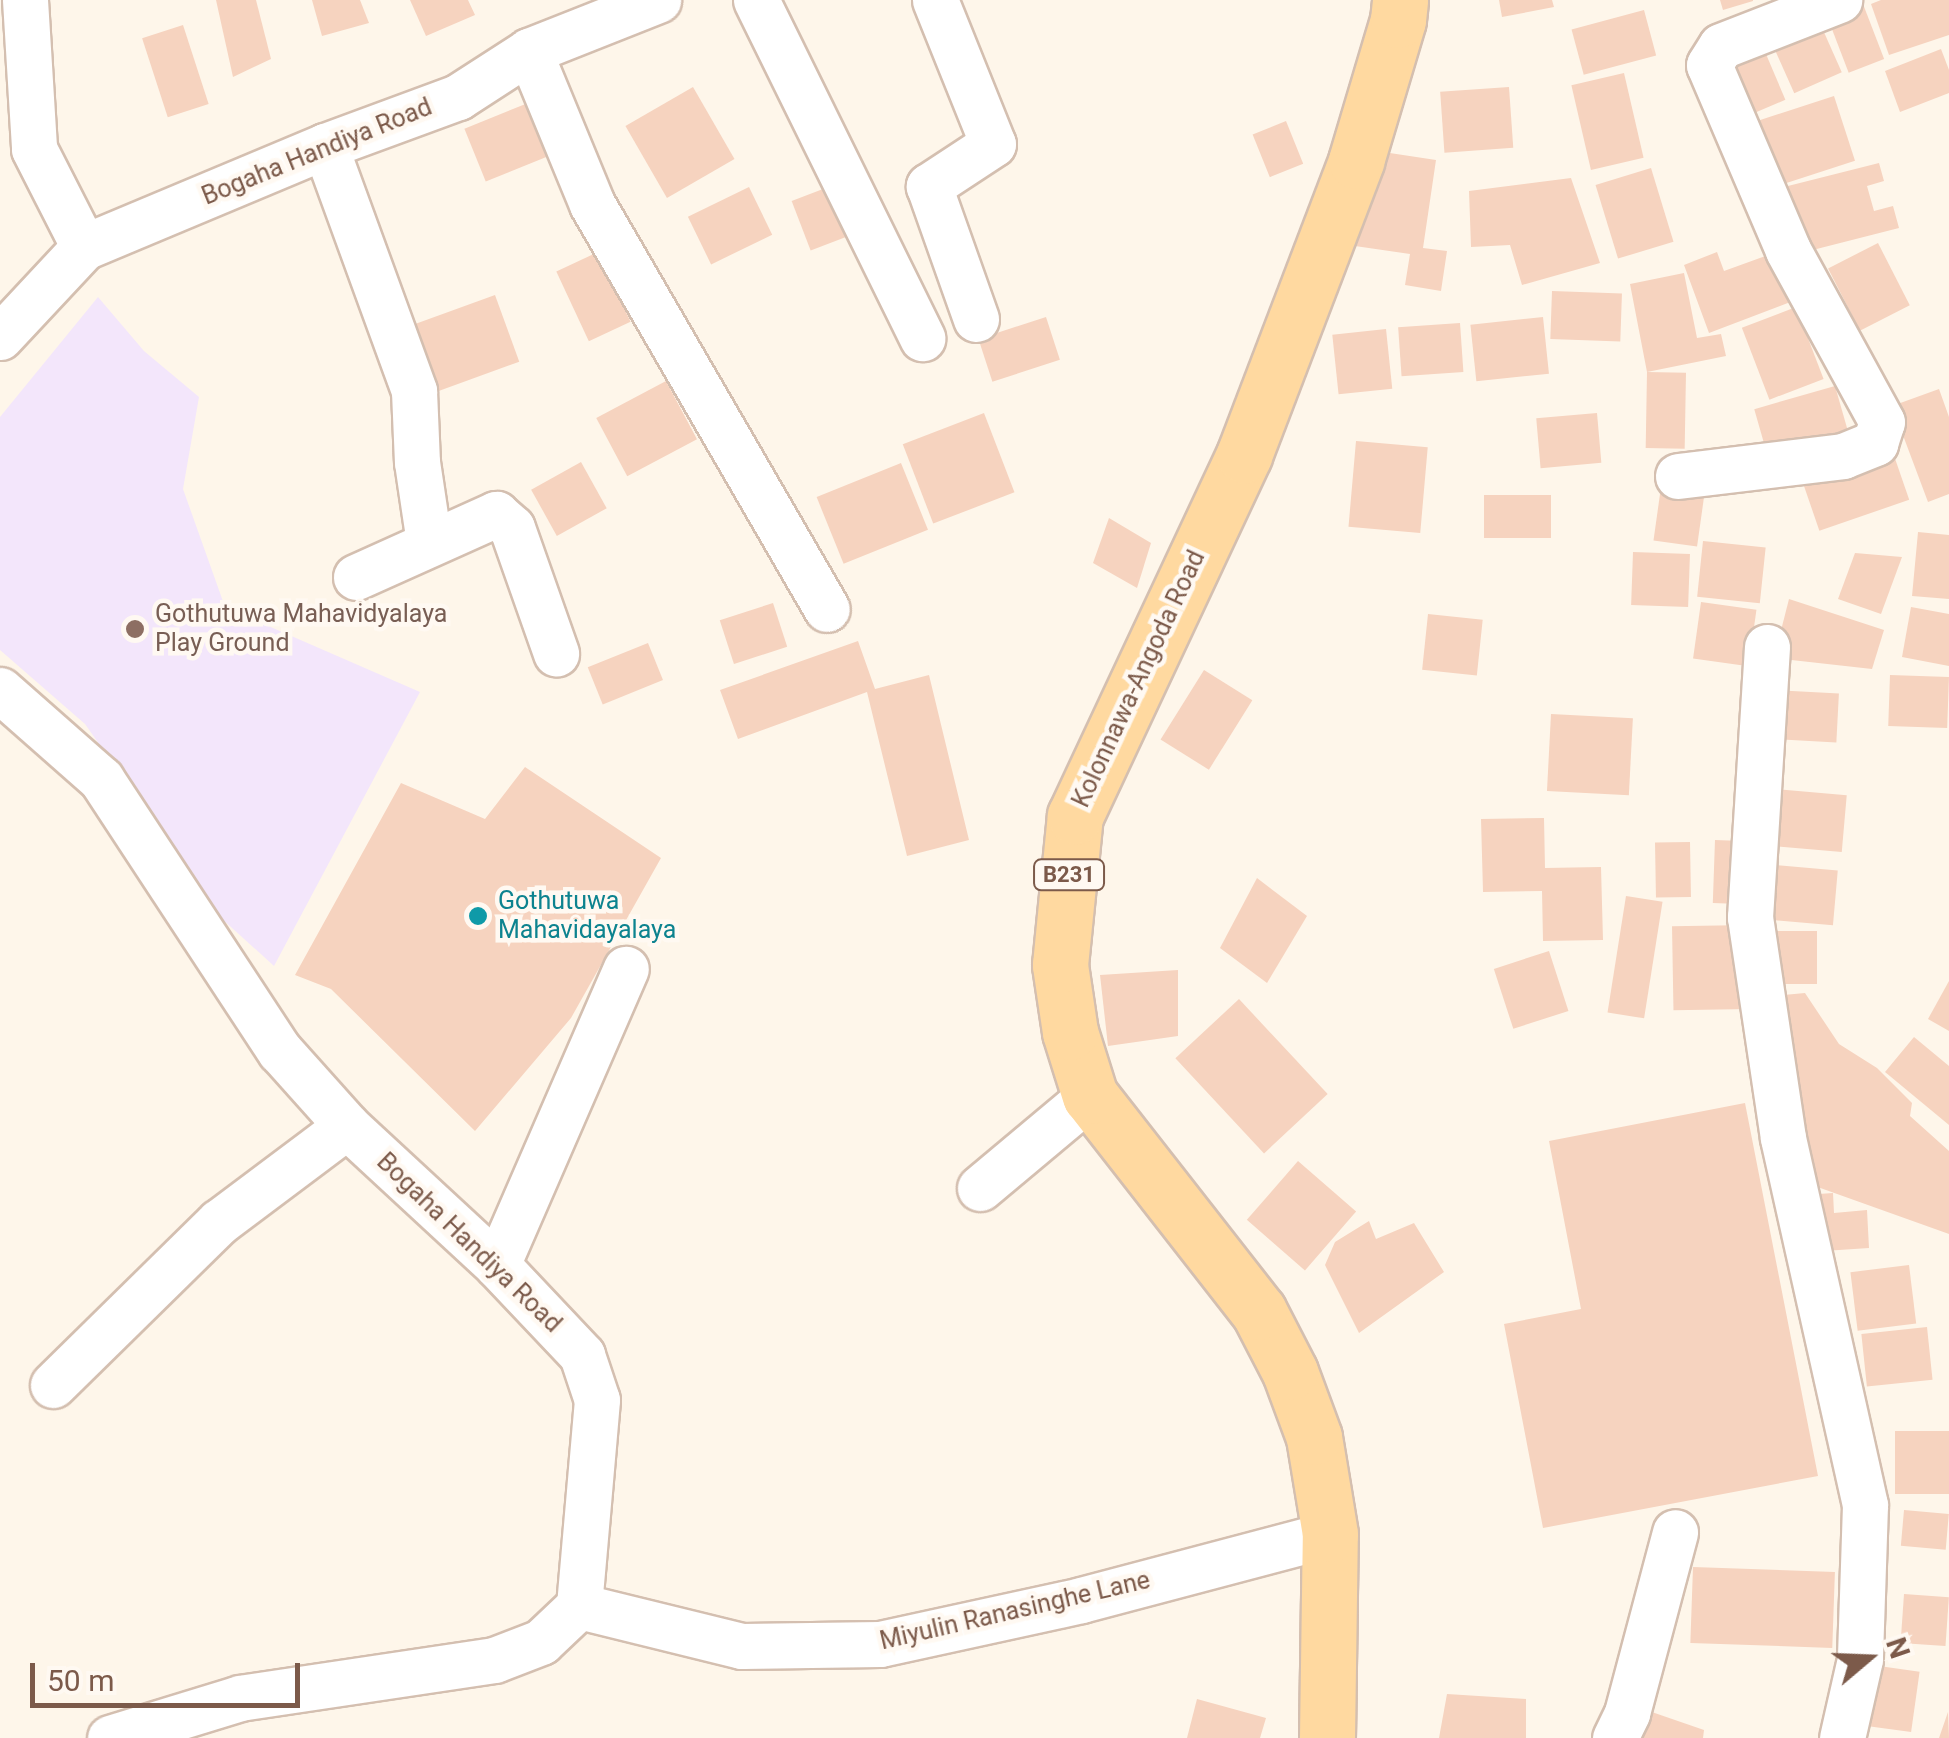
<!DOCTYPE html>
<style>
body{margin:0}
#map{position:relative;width:1949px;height:1738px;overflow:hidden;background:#fef6ea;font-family:Roboto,sans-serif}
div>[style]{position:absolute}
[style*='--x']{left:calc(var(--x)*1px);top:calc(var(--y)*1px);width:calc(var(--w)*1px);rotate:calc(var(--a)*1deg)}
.education>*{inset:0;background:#f3e6fb}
.building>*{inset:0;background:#f6d3bf;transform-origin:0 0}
.roads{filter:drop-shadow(2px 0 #d4bfb0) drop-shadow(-2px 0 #d4bfb0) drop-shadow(0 2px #d4bfb0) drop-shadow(0 -2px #d4bfb0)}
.minor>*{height:45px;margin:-22.5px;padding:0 22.5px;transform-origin:22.5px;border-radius:22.5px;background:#fff}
.major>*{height:55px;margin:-27.5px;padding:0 27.5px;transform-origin:27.5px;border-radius:27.5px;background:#ffd9a0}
.dots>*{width:28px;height:28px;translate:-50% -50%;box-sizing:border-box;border:5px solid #fff9f2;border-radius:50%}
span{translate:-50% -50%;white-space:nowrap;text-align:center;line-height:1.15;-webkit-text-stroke:9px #fff9f2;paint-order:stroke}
.shield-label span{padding:2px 8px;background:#fff9f2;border:2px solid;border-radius:8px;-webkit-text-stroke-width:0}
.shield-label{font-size:22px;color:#7c5a4a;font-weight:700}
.street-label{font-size:25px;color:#7c5a4a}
.education-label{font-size:25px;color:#785e54}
.left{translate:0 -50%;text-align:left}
.culture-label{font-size:25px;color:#0d838f}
.north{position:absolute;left:1819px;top:1608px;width:100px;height:100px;-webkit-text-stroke:8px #fff9f2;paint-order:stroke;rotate:71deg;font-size:28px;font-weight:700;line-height:40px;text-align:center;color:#7c5a4a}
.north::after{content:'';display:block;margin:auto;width:35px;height:45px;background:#7c5a4a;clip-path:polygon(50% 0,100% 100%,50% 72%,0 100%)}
.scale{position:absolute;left:30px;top:1663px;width:270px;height:45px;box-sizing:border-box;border:5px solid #7c5a4a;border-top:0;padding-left:12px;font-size:30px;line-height:35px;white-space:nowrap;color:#7c5a4a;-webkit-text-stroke:8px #fff9f2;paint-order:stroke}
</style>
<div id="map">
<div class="education">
<div style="clip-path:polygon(98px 297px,144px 351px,199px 397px,183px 489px,225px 607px,420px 692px,274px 966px,199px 898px,153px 821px,85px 724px,0 650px,0 417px)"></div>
</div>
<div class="building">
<div style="clip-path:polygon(216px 0,256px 0,271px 59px,233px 77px)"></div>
<div style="clip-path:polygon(312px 0,360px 0,369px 23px,322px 36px)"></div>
<div style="clip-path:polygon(410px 0,468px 0,475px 15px,426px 36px)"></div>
<div style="clip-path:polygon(1499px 0,1552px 0,1554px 7px,1502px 17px)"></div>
<div style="clip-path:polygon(1720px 0,1753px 0,1753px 1px,1723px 10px)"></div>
<div style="clip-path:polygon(1881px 0,1949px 0,1949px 35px,1889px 55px,1871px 4px)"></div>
<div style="left:1863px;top:4px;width:59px;height:38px;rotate:69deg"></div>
<div style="left:1644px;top:10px;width:47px;height:75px;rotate:75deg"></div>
<div style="left:1819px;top:21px;width:56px;height:52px;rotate:66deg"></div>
<div style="left:183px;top:25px;width:83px;height:43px;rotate:72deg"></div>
<div style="left:1760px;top:40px;width:65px;height:44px;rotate:67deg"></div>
<div style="clip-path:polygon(1941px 49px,1949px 70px,1949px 93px,1900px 112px,1885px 71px)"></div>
<div style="left:1624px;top:73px;width:87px;height:54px;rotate:77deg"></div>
<div style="left:693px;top:87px;width:83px;height:78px;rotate:60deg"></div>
<div style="left:1509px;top:87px;width:61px;height:69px;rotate:86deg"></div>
<div style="left:1834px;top:96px;width:68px;height:84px;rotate:72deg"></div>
<div style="left:533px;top:101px;width:57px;height:74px;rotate:68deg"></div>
<div style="left:1286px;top:121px;width:46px;height:36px;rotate:68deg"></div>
<div style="clip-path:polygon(1370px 150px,1436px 160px,1423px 248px,1447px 251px,1441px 291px,1405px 285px,1410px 254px,1355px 246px)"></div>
<div style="clip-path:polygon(1879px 163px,1884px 181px,1867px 186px,1874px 211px,1893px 206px,1899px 228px,1797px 254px,1780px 188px)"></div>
<div style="left:1651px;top:168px;width:77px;height:58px;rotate:73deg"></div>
<div style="left:857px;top:176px;width:53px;height:70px;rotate:69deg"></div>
<div style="clip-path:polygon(1571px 178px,1600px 263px,1522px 285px,1510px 245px,1471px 247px,1469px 191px)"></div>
<div style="left:749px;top:187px;width:53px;height:68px;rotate:64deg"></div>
<div style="left:1878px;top:243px;width:70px;height:56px;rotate:63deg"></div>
<div style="clip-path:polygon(1782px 250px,1801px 298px,1709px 333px,1684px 265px,1717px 252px,1724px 271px)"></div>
<div style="left:598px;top:252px;width:77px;height:46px;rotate:65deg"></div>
<div style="clip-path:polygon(1684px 273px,1697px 338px,1721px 334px,1726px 356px,1647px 372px,1630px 284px)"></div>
<div style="left:1552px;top:291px;width:70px;height:48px;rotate:2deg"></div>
<div style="left:495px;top:295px;width:71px;height:96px;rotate:70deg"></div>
<div style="left:1796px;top:307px;width:77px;height:58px;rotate:69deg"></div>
<div style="left:1046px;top:317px;width:45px;height:71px;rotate:72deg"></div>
<div style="left:1543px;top:317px;width:57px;height:73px;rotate:84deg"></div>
<div style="left:1460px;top:323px;width:49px;height:62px;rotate:86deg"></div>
<div style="left:1386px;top:329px;width:60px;height:54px;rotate:84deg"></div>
<div style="left:1647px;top:372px;width:39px;height:76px;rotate:1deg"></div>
<div style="left:666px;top:381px;width:66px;height:79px;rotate:62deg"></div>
<div style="left:1835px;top:386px;width:52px;height:84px;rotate:74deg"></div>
<div style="clip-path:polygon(1939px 389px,1949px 417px,1949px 494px,1928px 502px,1892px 406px)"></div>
<div style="left:984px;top:413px;width:85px;height:87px;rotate:69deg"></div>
<div style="left:1597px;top:413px;width:50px;height:61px;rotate:85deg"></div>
<div style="left:1356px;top:441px;width:72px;height:86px;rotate:5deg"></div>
<div style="left:1890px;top:444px;width:59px;height:95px;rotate:71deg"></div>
<div style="left:581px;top:462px;width:53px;height:57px;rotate:61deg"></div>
<div style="left:901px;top:463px;width:72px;height:91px;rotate:68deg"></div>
<div style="left:1661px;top:487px;width:44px;height:54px;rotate:8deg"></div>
<div style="left:1484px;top:495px;width:67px;height:43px"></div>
<div style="clip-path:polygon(1109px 518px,1151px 543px,1137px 588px,1093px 563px)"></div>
<div style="clip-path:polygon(1918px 532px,1949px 535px,1949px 599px,1912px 596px)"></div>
<div style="left:1703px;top:541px;width:63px;height:56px;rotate:6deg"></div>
<div style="left:1633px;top:552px;width:57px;height:53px;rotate:2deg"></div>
<div style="clip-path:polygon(1855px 553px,1902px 557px,1881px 614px,1838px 599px)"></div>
<div style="clip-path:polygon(1789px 599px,1884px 630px,1872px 669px,1774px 658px)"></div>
<div style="left:1701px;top:602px;width:56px;height:57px;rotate:8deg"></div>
<div style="left:773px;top:603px;width:46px;height:56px;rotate:72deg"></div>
<div style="clip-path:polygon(1911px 607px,1949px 614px,1949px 666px,1902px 657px)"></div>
<div style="left:1428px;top:614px;width:55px;height:56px;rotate:6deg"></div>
<div style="clip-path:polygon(858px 641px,875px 689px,929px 675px,969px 840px,907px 856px,867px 692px,738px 739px,720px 690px)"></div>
<div style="left:648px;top:643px;width:40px;height:65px;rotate:68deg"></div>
<div style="left:1204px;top:670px;width:57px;height:82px;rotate:32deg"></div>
<div style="left:1890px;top:675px;width:59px;height:51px;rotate:2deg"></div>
<div style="left:1773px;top:690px;width:66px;height:49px;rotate:3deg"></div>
<div style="left:1551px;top:714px;width:82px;height:77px;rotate:3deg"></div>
<div style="clip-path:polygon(525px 767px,661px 858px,571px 1018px,475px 1131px,331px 989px,295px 975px,401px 783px,485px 819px)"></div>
<div style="left:1775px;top:789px;width:72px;height:57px;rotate:5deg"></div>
<div style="clip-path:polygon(1544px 818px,1545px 868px,1601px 867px,1603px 940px,1543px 941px,1542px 891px,1483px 892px,1481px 819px)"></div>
<div style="left:1715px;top:840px;width:27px;height:63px;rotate:2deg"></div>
<div style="left:1690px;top:842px;width:55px;height:35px;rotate:89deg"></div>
<div style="left:1774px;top:865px;width:64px;height:55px;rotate:5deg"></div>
<div style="clip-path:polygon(1257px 878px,1307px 916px,1267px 983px,1220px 948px)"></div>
<div style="left:1626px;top:896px;width:37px;height:118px;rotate:9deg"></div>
<div style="left:1749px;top:925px;width:84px;height:77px;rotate:89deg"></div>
<div style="left:1767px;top:931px;width:50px;height:53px"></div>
<div style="left:1549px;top:951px;width:63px;height:58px;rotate:72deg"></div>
<div style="clip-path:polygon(1178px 970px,1178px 1036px,1108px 1046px,1100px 975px)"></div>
<div style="clip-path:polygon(1949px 981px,1949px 1031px,1928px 1019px)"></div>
<div style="clip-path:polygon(1805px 993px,1839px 1044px,1877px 1068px,1912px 1103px,1910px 1116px,1949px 1151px,1949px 1234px,1798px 1180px,1771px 996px)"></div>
<div style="left:1239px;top:999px;width:130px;height:87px;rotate:47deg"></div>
<div style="clip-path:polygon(1914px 1037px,1949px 1066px,1949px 1125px,1885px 1072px)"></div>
<div style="clip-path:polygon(1745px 1103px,1818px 1476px,1543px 1528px,1504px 1324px,1581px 1309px,1549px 1141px)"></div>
<div style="left:1298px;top:1161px;width:77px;height:78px;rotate:41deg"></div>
<div style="clip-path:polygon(1833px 1193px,1834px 1213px,1867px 1210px,1869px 1248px,1809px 1252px,1804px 1195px)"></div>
<div style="clip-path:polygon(1369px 1221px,1376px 1239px,1414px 1223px,1444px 1272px,1359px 1333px,1325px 1265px,1335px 1242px)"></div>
<div style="left:1909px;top:1265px;width:59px;height:59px;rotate:83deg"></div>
<div style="left:1927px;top:1327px;width:53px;height:66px;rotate:84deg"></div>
<div style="left:1949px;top:1431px;width:63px;height:54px;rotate:90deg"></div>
<div style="left:1904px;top:1510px;width:45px;height:36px;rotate:5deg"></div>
<div style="left:1693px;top:1567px;width:142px;height:76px;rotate:2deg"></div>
<div style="left:1904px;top:1594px;width:45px;height:49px;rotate:4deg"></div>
<div style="left:1879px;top:1666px;width:41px;height:61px;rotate:8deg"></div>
<div style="clip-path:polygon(1447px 1694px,1526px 1699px,1526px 1738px,1439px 1738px)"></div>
<div style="clip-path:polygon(1197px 1699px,1266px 1718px,1260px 1738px,1187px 1738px)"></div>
<div style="clip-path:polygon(1646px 1710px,1704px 1730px,1703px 1738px,1642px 1738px)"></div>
<div style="clip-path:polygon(1948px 1712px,1949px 1738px,1939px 1738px)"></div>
</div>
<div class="roads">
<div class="minor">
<div style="--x:25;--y:0;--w:149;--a:86.5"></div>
<div style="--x:34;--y:149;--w:110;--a:63"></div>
<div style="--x:756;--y:0;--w:377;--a:63.8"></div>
<div style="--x:935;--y:0;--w:155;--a:68.1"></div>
<div style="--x:993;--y:144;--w:77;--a:146.7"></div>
<div style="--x:929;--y:186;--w:141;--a:70.5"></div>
<div style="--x:529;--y:51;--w:165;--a:67.6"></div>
<div style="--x:592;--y:204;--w:468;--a:59.9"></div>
<div style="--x:325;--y:146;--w:261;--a:70"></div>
<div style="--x:414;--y:391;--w:71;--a:87.6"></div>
<div style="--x:417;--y:462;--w:81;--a:81.5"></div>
<div style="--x:0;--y:337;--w:123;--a:-47"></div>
<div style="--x:84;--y:247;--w:261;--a:-22.7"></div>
<div style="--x:325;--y:146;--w:142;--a:-20.2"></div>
<div style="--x:458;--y:97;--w:85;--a:-32.9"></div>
<div style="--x:529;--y:51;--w:139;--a:-21.6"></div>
<div style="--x:1678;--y:476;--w:166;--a:-6.9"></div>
<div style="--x:1843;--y:456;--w:35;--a:-22"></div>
<div style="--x:1875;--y:443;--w:22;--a:-72"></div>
<div style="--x:1882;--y:422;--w:196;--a:-118.7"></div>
<div style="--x:1788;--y:250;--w:201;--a:-113.1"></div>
<div style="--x:1709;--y:65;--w:22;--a:-58"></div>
<div style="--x:1721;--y:46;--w:127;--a:-21.3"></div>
<div style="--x:356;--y:577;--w:154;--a:-24.2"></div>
<div style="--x:496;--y:514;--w:21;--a:41"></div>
<div style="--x:512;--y:528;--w:133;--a:70.6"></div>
<div style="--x:1767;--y:647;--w:271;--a:93.6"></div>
<div style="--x:1750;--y:917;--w:223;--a:81.5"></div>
<div style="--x:1783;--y:1138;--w:376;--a:77.4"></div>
<div style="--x:1865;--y:1505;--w:154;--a:91.9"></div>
<div style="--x:1860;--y:1659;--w:81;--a:102.8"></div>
<div style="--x:0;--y:690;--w:135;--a:41.4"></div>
<div style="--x:101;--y:779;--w:326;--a:56.7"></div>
<div style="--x:280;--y:1051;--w:101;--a:48.2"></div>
<div style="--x:347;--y:1126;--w:205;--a:42.8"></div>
<div style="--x:497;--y:1265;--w:124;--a:46.6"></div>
<div style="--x:582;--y:1355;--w:47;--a:71.6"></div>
<div style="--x:597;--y:1400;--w:207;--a:95"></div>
<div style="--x:579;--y:1606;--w:52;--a:136.5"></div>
<div style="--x:541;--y:1642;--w:50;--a:159"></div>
<div style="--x:494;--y:1660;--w:257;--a:171.5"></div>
<div style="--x:240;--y:1698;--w:136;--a:162.9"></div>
<div style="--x:980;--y:1188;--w:143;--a:-39.9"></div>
<div style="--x:497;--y:1265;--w:323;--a:-66.5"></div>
<div style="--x:53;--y:1385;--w:233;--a:-44.5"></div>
<div style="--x:219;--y:1222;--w:160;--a:-36.9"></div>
<div style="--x:579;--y:1606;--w:168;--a:13.8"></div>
<div style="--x:742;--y:1646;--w:138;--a:-0.8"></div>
<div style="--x:880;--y:1644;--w:206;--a:-12.3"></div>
<div style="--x:1081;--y:1600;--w:258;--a:-14.8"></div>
<div style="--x:1615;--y:1738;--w:28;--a:-64"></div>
<div style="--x:1627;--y:1713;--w:187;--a:-75.1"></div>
</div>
<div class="major">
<div style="--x:1327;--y:1738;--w:204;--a:-89.2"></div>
<div style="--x:1330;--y:1534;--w:98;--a:-99.4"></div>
<div style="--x:1314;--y:1437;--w:69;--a:-110.3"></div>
<div style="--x:1290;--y:1372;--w:68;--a:-117.3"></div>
<div style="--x:1259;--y:1312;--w:274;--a:-128"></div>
<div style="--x:1090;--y:1096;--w:67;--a:-107.4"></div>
<div style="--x:1070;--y:1032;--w:68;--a:-98.5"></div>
<div style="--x:1060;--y:965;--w:150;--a:-84.3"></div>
<div style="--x:1075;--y:816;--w:399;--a:-64.9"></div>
<div style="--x:1244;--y:455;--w:315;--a:-69.1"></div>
<div style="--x:1356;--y:161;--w:147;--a:-73.4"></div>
<div style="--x:1398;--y:20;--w:20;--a:-84"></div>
</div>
</div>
<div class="dots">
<div style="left:135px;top:629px;background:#8d6e63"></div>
<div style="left:478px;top:916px;background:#0f9aa8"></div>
</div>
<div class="shield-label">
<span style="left:1069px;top:875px">B231</span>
</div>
<div class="street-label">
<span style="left:317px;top:152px;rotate:-22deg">Bogaha Handiya Road</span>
<span style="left:1139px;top:679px;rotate:-65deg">Kolonnawa-Angoda Road</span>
<span style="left:469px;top:1243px;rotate:44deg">Bogaha Handiya Road</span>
<span style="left:1015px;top:1611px;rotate:-13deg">Miyulin Ranasinghe Lane</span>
</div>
<div class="education-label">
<span class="left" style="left:155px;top:629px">Gothutuwa Mahavidyalaya<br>Play Ground</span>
</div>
<div class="culture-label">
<span class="left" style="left:498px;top:916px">Gothutuwa<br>Mahavidayalaya</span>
</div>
<div class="north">N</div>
<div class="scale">50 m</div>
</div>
